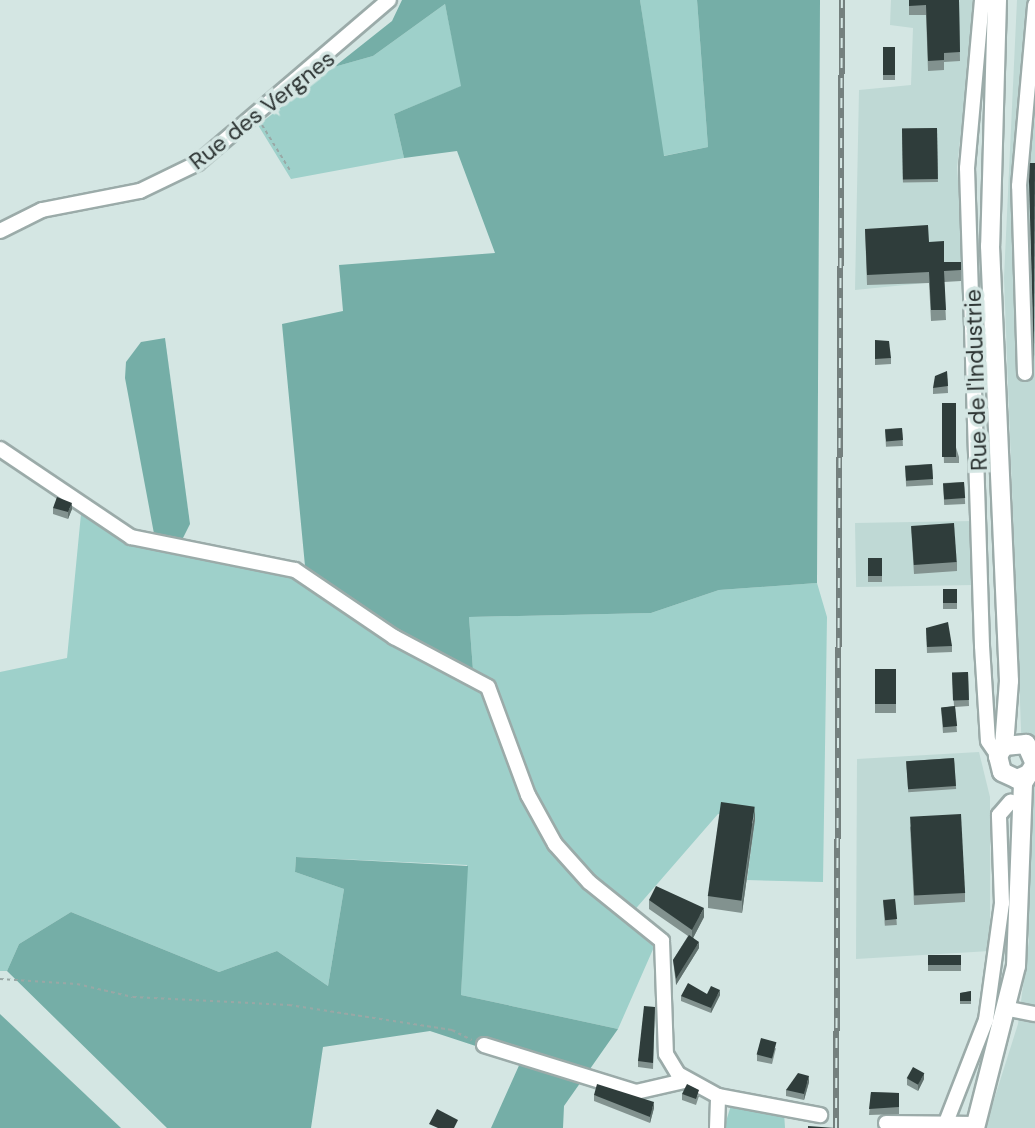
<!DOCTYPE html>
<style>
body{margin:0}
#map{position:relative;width:1035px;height:1128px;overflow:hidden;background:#d4e6e3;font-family:"DM Sans",sans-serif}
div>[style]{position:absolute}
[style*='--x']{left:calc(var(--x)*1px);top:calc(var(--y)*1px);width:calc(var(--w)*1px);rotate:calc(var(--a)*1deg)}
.built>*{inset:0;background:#bfd9d5;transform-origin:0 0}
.green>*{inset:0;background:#9ed0ca}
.forest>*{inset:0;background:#75aea7}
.path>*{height:2px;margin-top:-1px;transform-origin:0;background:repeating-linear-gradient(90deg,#99a7a5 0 3.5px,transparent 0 7px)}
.roads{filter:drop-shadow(2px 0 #9baba9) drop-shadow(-2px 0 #9baba9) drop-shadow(0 2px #9baba9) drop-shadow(0 -2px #9baba9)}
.minor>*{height:14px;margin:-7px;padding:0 7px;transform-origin:7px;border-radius:7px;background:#fff}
.major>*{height:18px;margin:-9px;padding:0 9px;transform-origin:9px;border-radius:9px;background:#fff}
.rail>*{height:6px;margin-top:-3px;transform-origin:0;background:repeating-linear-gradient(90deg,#d4e6e3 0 10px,#74807e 0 20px);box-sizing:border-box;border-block:2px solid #74807e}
.wall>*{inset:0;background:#82928f;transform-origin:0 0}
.shaded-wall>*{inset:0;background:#60706d}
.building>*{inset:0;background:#2f3d3b;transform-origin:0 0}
span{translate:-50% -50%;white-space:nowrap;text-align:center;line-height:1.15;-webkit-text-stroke:7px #d4e6e3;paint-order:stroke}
.street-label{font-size:23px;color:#2c3332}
</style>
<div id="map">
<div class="built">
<div style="clip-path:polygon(891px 0,976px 0,957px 167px,965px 279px,855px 290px,859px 90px,911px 85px,913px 28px,890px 25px)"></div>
<div style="clip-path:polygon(1017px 0,1035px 0,1035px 1128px,985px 1128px,1018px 1024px,1029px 940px,1004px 278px)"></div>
<div style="left:973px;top:521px;width:64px;height:118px;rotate:89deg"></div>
<div style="clip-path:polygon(979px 752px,990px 797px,990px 951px,856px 959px,857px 759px)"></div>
</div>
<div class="green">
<div style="clip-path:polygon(640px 0,697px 0,708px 147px,663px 156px)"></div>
<div style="clip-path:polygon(445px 4px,462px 86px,394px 114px,404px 158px,291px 179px,258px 125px,334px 67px,373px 56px)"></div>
<div style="clip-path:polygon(81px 514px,126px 542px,283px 573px,473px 670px,469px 617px,651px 613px,719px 590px,817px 583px,827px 617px,823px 882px,747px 880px,755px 818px,718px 814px,625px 921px,654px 947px,618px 1029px,461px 995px,467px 865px,296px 857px,295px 872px,344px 889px,328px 986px,277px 951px,219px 972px,71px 912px,19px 944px,7px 971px,0 971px,0 672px,67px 658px)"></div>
<div style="clip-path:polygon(732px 1102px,784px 1112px,785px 1128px,724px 1128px)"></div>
</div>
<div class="forest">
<div style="clip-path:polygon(402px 0,640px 0,664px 156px,708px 147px,697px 0,820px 0,817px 583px,719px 590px,651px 613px,469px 617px,473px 670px,374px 619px,305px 566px,282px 324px,343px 311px,339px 265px,495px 253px,457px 151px,404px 158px,394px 114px,461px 86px,445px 4px,373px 56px,334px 67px,392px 21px)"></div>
<div style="clip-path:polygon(165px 338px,190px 524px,181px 542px,155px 539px,125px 378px,126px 362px,141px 342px)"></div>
<div style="clip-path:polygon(296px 857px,468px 866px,461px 995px,618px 1029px,564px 1106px,563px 1128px,491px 1128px,521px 1061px,430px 1031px,323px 1047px,311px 1128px,167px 1128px,7px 971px,19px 944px,71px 912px,219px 972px,277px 951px,328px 986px,344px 889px,295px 872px)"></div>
<div style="clip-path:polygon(0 1014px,121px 1128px,0 1128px)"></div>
</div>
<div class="path">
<div style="--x:262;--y:125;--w:55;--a:58.3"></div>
<div style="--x:0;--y:979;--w:77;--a:3.7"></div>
<div style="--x:77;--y:984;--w:57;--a:13.1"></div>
<div style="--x:133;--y:997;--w:156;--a:2.9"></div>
<div style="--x:289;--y:1005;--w:165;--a:8.7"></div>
<div style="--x:452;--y:1030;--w:22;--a:27"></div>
</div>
<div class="roads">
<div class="minor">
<div style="--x:982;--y:0;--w:169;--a:95.1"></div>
<div style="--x:967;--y:168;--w:478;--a:88.2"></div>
<div style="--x:982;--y:646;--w:95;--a:86.4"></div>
<div style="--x:988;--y:741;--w:18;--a:56"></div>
<div style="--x:0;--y:231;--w:47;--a:-26.6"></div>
<div style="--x:42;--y:210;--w:100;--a:-11"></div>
<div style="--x:140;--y:191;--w:64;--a:-25.8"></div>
<div style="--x:198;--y:163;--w:251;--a:-40.5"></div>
<div style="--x:1025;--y:373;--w:187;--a:-91.8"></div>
<div style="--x:1019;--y:186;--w:182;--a:-84.9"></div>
<div style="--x:0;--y:449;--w:158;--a:33.9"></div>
<div style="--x:131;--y:537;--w:167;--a:11.4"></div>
<div style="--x:295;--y:570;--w:120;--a:34.1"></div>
<div style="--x:394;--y:637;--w:106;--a:28"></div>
<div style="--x:488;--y:687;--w:115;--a:69.7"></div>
<div style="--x:528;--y:795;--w:56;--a:61.1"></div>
<div style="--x:555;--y:844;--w:51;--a:48.2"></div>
<div style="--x:589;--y:882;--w:94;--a:38.9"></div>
<div style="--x:662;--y:941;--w:113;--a:88"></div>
<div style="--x:666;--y:1054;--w:23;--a:59"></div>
<div style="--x:678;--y:1074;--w:46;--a:28.8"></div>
<div style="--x:1009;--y:1009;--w:26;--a:11"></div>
<div style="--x:484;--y:1045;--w:159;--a:17.2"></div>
<div style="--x:636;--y:1092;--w:53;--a:-13"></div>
<div style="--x:718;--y:1096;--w:104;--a:10.6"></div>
<div style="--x:886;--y:1123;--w:90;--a:0.6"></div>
<div style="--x:945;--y:1125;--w:113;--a:-68.7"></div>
<div style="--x:986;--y:1020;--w:118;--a:-82.2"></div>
<div style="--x:1002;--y:903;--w:88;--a:-92"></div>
<div style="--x:999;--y:815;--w:18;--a:-49"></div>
<div style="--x:717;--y:1128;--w:32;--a:-88"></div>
</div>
<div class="major">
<div style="--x:997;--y:0;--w:246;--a:91.6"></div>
<div style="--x:990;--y:246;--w:435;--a:87.5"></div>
<div style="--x:1009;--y:681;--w:65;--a:94.4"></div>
<div style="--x:975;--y:1128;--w:167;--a:-75.8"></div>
<div style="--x:1016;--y:966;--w:183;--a:-87.8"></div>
<div style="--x:1023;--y:783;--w:22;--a:-58"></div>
<div style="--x:1035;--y:764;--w:22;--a:-114"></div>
<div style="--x:1026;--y:744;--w:22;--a:175"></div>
<div style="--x:1004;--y:746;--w:12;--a:121"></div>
<div style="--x:998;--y:756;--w:16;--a:76"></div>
<div style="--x:1002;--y:772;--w:17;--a:25"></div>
<div style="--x:1017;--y:779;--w:12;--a:-24"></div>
</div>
</div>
<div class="rail">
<div style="--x:836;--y:1128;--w:1128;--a:-89.7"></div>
</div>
<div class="wall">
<div style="clip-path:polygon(909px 0,959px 0,960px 61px,944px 62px,944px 70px,928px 71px,926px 15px,909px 15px)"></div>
<div style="left:895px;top:47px;width:33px;height:12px;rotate:90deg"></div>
<div style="left:937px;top:128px;width:54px;height:35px;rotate:89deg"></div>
<div style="clip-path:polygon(865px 229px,929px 242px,944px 262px,961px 262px,961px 281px,944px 282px,946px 320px,931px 321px,929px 283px,867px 285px)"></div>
<div style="clip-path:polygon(875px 340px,891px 358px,891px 364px,875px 365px)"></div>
<div style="clip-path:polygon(947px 371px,948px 393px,933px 394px,933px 388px)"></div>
<div style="clip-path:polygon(942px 403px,959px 457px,959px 463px,944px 463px)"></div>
<div style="left:902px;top:428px;width:18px;height:17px;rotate:87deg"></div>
<div style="left:932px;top:464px;width:21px;height:27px;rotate:87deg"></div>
<div style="left:964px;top:482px;width:22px;height:21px;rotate:87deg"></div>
<div style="clip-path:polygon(53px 508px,72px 509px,68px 519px,53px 514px)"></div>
<div style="clip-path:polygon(911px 526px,957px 562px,957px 571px,914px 574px)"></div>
<div style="left:882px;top:558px;width:24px;height:14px;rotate:90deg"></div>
<div style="left:943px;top:589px;width:14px;height:20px"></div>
<div style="clip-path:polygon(926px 628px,952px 646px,952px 652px,927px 653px)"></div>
<div style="left:875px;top:669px;width:21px;height:44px"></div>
<div style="clip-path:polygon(968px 672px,969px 706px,955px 707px,957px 732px,943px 733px,941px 708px,954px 706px,952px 674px)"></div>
<div style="left:954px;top:758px;width:31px;height:48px;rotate:86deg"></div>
<div style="clip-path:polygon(755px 819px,742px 913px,708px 908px,708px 896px)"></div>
<div style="clip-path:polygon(910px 826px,965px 893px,965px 902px,914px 905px)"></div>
<div style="left:895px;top:899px;width:26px;height:12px;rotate:86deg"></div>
<div style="clip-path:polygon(649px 900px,704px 917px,693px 938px,699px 948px,676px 985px,673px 960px,688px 936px,649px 909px)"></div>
<div style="left:961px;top:955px;width:16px;height:33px;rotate:90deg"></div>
<div style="clip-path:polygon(971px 991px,971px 1004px,960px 1004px,960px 993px)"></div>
<div style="clip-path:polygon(707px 994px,720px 995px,711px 1013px,681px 1001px,681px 996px)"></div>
<div style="clip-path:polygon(655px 1007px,653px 1069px,638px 1067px,638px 1061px)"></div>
<div style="clip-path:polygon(776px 1048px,772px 1064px,757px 1061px,757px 1055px)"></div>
<div style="clip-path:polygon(907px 1079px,924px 1079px,918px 1091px,907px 1085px)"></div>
<div style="clip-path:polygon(809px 1082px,804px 1100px,786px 1096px,786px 1090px)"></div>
<div style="clip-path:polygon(871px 1092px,899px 1093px,899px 1114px,869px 1115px)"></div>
<div style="clip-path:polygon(682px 1094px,699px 1096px,696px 1105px,682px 1100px)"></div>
<div style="clip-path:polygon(594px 1095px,654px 1108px,650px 1123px,594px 1101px)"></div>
</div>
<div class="shaded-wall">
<div style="clip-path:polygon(72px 503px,72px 509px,68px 519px,68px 512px)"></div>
<div style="clip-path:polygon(755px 807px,755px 819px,742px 913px,742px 901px)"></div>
<div style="clip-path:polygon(704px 908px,704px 917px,692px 940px,692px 930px)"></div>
<div style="clip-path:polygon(699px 942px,699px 948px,676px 985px,676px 979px)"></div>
<div style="clip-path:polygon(720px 990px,720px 995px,711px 1013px,711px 1008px)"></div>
<div style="clip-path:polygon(924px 1073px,924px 1079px,918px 1091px,918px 1085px)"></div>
<div style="clip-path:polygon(809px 1076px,809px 1082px,804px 1100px,804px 1094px)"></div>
<div style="clip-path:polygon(654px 1102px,654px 1108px,650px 1123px,650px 1117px)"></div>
</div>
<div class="building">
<div style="clip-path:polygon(909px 0,959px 0,960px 52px,944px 53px,944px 60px,928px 61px,926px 5px,909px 6px)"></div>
<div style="left:895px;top:47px;width:28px;height:12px;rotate:90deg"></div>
<div style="left:937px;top:128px;width:51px;height:35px;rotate:89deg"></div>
<div style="clip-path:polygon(1030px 163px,1035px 163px,1034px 362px,1029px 181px)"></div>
<div style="clip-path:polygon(928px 225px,929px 242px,944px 241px,944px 262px,961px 262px,961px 270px,944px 271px,946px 310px,931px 310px,929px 272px,867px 275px,865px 229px)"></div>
<div style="clip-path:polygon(875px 340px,889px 341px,891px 358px,875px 359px)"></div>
<div style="clip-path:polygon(947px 371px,948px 386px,933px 388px,935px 376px)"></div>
<div style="left:942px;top:403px;width:14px;height:54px"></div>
<div style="left:902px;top:428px;width:12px;height:17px;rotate:85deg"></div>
<div style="left:932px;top:464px;width:15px;height:27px;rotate:86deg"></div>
<div style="left:964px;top:482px;width:16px;height:21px;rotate:86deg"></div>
<div style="clip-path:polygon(57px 497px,72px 503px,68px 512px,53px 508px)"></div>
<div style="left:954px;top:523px;width:39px;height:43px;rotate:86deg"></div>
<div style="left:882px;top:558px;width:18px;height:14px;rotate:90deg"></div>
<div style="left:943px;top:589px;width:14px;height:14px"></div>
<div style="clip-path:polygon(948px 622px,952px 646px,927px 647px,926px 628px)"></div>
<div style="left:875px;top:669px;width:21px;height:35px"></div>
<div style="left:968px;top:672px;width:28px;height:16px;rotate:88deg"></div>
<div style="left:955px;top:706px;width:20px;height:14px;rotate:84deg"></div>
<div style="left:954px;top:758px;width:28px;height:48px;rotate:86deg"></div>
<div style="left:721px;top:802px;width:34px;height:95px;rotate:8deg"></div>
<div style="left:961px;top:814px;width:79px;height:51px;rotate:87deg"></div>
<div style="clip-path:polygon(656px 886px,704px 908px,692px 930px,649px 900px)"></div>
<div style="left:895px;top:899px;width:20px;height:12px;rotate:84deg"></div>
<div style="clip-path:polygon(689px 935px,699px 942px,676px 979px,673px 960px)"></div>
<div style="left:961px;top:955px;width:10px;height:33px;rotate:90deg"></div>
<div style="clip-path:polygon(688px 983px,707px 994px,711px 986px,720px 990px,711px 1008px,681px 996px)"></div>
<div style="clip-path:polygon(971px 991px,971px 1001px,960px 1001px,960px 993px)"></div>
<div style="clip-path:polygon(644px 1006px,655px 1007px,653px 1063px,638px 1061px)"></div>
<div style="left:761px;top:1038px;width:16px;height:17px;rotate:15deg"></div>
<div style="left:913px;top:1067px;width:13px;height:13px;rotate:29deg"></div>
<div style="clip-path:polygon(798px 1073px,809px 1076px,804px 1094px,786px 1090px)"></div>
<div style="clip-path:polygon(597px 1084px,654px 1102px,650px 1117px,594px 1095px)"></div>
<div style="clip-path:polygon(687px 1084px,699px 1090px,696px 1099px,682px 1094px)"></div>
<div style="clip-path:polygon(871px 1092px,899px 1093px,899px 1107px,869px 1109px)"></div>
<div style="clip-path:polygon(437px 1109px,458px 1120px,454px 1128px,438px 1128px,429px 1124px)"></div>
<div style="clip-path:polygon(808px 1126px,835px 1128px,808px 1128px)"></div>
</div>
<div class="street-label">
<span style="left:262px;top:110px;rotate:-38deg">Rue des Vergnes</span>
<span style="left:976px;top:380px;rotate:-92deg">Rue de l'Industrie</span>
</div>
</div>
